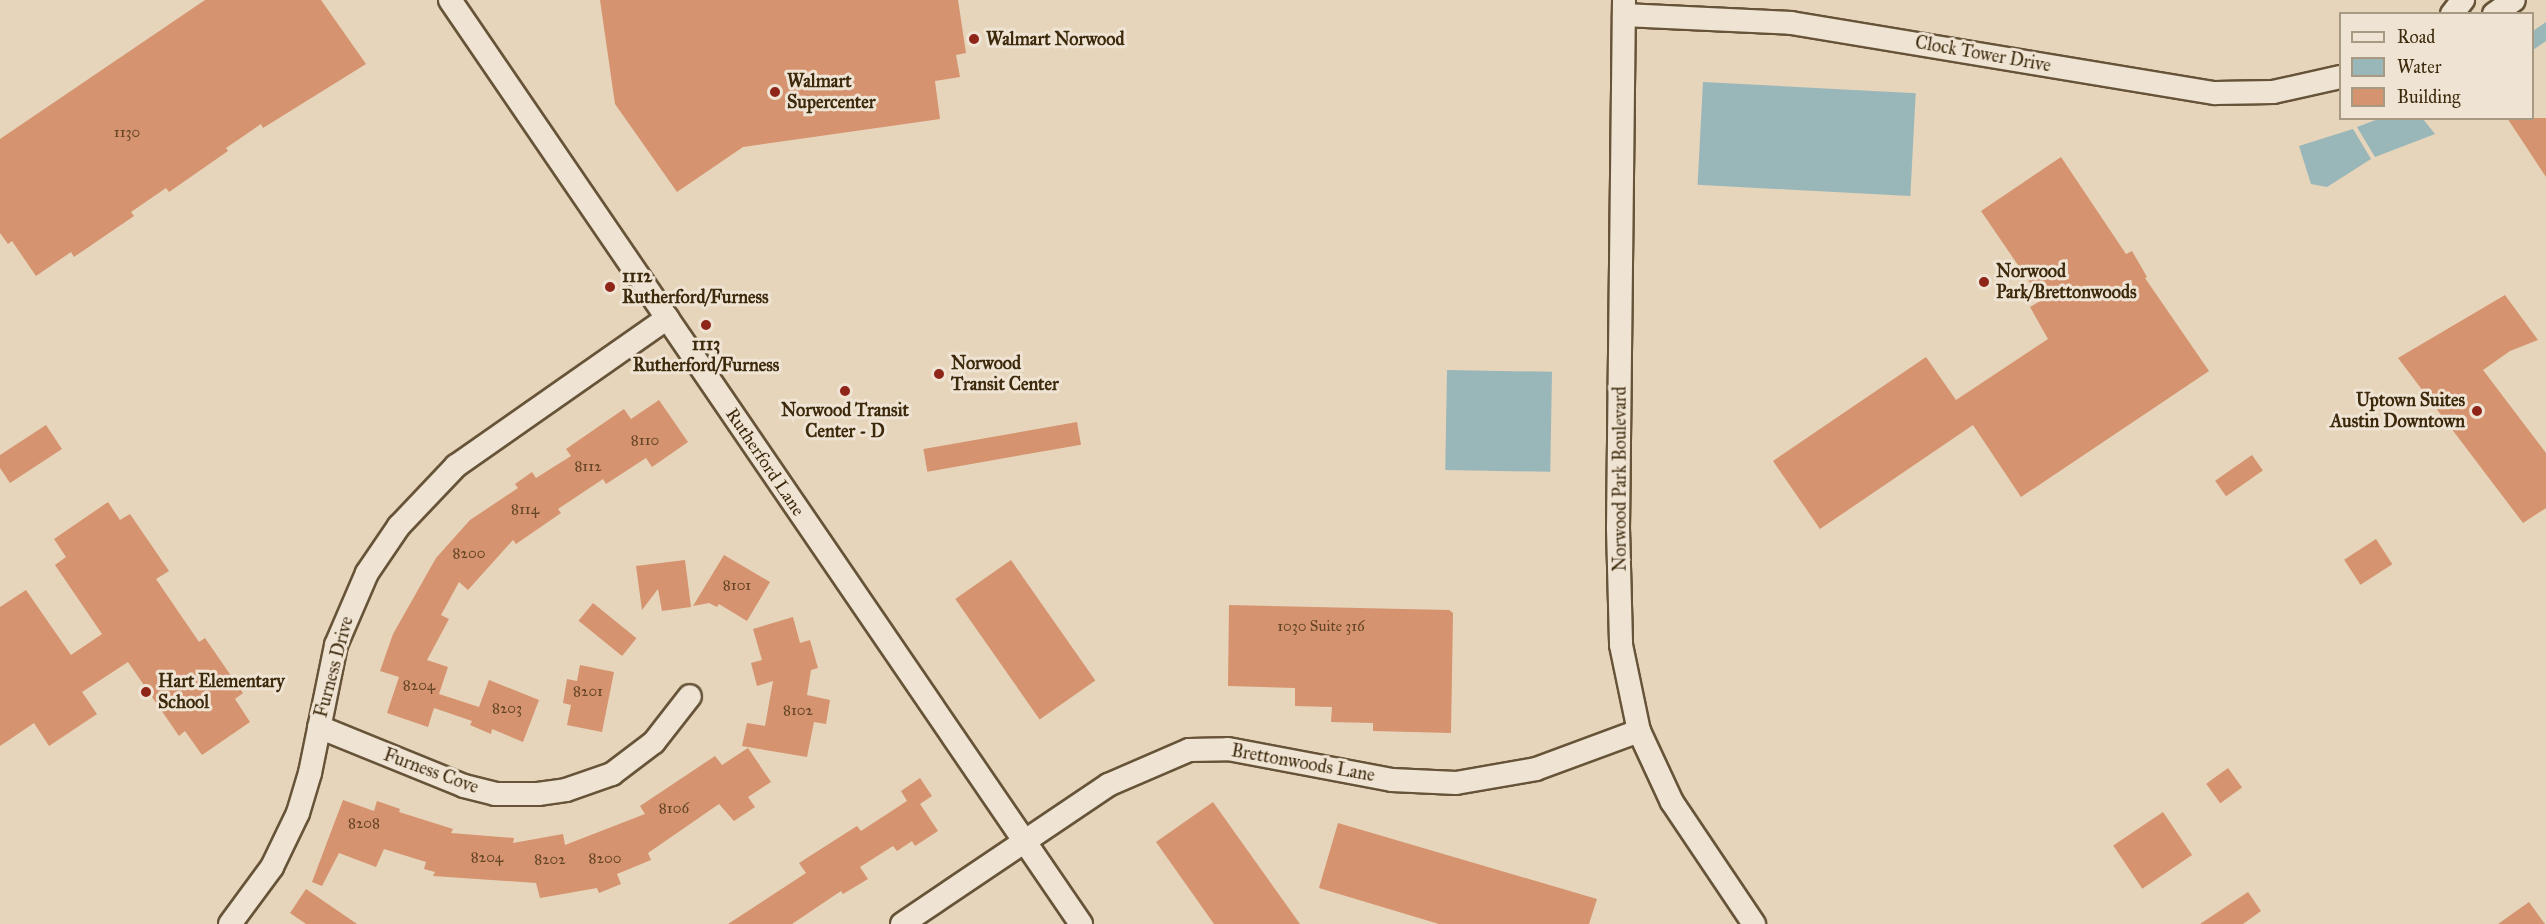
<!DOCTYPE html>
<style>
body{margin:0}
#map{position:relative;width:2546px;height:924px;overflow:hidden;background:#e6d5bb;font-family:"IM FELL Great Primer",serif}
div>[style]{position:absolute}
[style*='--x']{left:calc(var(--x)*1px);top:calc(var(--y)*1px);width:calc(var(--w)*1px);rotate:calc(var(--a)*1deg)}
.water>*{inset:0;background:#99b6b9;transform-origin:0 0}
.building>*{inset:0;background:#d5936f;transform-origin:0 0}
.roads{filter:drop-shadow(2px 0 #675438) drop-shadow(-2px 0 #675438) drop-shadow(0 2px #675438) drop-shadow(0 -2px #675438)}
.minor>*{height:22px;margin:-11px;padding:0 11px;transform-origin:11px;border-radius:11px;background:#efe4d3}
.dots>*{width:16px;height:16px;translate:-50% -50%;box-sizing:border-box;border:3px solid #efe4d3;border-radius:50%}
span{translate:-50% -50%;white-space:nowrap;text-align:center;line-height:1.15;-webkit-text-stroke:6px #efe4d3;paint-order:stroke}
.number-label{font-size:15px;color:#634425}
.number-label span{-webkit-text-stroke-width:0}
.poi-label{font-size:18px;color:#3d290c;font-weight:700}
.left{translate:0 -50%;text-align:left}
.right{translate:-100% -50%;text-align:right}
.street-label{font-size:18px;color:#3d290c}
.legend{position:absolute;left:2339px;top:12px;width:195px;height:108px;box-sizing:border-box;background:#efe4d3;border:2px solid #a89983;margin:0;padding:8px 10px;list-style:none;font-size:18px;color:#3d290c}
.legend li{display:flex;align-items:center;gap:12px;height:30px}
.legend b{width:30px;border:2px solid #a89983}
</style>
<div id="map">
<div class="water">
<div style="clip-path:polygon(2546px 22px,2546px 41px,2533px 50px,2533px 31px)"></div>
<div style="left:1703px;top:82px;width:213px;height:103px;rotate:3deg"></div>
<div style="clip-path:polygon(2381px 118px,2423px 119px,2435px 134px,2375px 157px,2357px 127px)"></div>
<div style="clip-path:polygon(2353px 129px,2371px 159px,2327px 187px,2311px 184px,2299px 146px)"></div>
<div style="left:1447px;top:370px;width:105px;height:100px;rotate:1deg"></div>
</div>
<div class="building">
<div style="clip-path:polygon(205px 0,321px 0,366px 64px,263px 128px,261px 124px,226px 148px,228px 151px,169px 192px,166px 188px,131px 212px,134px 216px,74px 257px,71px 252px,36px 276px,12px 241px,8px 244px,0 233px,0 139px)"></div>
<div style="clip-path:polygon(600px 0,958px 0,966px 53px,956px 55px,960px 77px,935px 81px,940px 119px,743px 147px,677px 192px,615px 104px)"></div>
<div style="clip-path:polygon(2507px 118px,2546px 118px,2546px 177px,2521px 139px)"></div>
<div style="clip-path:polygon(2061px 157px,2126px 254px,2132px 251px,2147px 277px,2145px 278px,2209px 371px,2021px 497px,1973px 425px,1820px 529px,1773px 461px,1926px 357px,1956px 400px,2048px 339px,2030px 307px,2042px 300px,1981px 211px)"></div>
<div style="clip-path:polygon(2505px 295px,2538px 340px,2510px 351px,2483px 370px,2546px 453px,2546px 508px,2523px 523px,2398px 358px)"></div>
<div style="clip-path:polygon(659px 400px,688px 442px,652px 467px,646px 458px,606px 484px,603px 479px,558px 509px,561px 513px,516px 544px,513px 540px,468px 590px,459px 582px,441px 615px,449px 619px,427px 660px,448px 667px,439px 694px,479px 707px,489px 680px,539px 700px,523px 742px,492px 729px,491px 734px,470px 725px,472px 721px,434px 708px,428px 727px,387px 713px,399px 677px,380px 671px,393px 634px,436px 558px,470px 520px,518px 488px,515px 484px,532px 472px,536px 478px,571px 456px,566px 449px,624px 409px,631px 419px)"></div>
<div style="left:1077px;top:422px;width:23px;height:156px;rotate:80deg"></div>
<div style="clip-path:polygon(46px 425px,62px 449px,10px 483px,0 468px,0 455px)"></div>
<div style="left:2252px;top:455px;width:19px;height:45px;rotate:55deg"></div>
<div style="clip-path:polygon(108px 502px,120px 520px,130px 514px,169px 571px,156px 579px,199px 642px,205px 638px,243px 693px,235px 699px,250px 722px,202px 755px,185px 731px,179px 736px,128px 662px,82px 692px,97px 714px,49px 746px,34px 723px,0 746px,0 607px,26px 590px,71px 655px,102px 634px,55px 565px,66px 557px,54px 539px)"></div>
<div style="left:2376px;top:539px;width:30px;height:38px;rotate:57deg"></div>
<div style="clip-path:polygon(724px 555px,770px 582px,747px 621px,719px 604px,717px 607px,709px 603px,693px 606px)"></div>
<div style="clip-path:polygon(685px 560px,691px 607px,662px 611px,658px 589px,642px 610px,636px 566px)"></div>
<div style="left:1011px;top:560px;width:147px;height:68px;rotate:55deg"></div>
<div style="left:593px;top:603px;width:56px;height:23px;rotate:39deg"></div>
<div style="clip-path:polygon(1229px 605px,1449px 610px,1453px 613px,1451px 733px,1373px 731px,1373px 723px,1331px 722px,1332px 707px,1295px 706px,1295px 688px,1228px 686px)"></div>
<div style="clip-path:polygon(793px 617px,800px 643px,810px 640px,818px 668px,811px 670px,807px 695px,830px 700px,826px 724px,814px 722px,807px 757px,742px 746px,747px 723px,765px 726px,773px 681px,757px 686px,751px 663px,762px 660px,753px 629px)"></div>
<div style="clip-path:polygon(580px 665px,614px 672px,602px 732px,567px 725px,571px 705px,563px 703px,567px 679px,577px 681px)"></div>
<div style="clip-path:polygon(748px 748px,771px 782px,748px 797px,755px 807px,734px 821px,719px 804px,648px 853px,651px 860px,617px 874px,621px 884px,599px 893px,597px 888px,540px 898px,536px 883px,433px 876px,435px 872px,424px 869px,426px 862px,384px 849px,376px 867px,339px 853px,322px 886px,312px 882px,343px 800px,374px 811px,377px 801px,400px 809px,399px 812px,453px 829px,451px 833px,514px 838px,513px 843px,563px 834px,565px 845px,645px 814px,640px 806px,715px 756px,722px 765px)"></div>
<div style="left:2228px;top:768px;width:24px;height:27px;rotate:54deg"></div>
<div style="clip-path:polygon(920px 778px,932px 796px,920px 804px,938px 831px,915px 846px,912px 841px,897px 851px,893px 846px,860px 867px,868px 879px,843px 894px,841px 891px,792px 924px,728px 924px,806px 873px,799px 863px,857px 826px,861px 831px,907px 801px,901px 791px)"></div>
<div style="clip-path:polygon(1213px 802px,1300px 924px,1214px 924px,1156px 842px)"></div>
<div style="left:2163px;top:812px;width:52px;height:60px;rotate:56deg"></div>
<div style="clip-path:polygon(1338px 823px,1597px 899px,1589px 924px,1439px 924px,1319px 888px)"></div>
<div style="clip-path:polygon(306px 889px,357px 924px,306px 924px,290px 913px)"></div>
<div style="clip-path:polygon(2248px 892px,2261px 911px,2243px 924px,2200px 924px)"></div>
<div style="clip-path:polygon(2529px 902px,2545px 924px,2498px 924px)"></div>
</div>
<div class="roads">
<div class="minor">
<div style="--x:450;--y:0;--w:1119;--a:55.67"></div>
<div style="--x:1624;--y:0;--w:528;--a:90.65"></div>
<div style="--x:1618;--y:528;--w:117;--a:88.5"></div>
<div style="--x:1621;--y:645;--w:88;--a:78.2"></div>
<div style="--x:1639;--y:731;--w:78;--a:65.1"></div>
<div style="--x:1672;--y:802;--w:147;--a:56.1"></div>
<div style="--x:2452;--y:14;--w:18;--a:-52"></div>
<div style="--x:2494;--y:14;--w:24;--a:-35"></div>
<div style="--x:1624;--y:15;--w:167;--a:2.7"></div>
<div style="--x:1791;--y:23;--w:430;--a:9.4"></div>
<div style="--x:2215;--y:93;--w:58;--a:-1"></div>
<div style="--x:2273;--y:92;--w:69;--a:-12.6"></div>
<div style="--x:319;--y:727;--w:157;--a:22.1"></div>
<div style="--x:464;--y:786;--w:32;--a:14"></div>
<div style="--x:495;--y:794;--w:43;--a:0"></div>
<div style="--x:538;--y:794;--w:28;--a:-8"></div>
<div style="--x:566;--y:790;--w:49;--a:-19.2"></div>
<div style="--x:612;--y:774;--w:53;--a:-37.3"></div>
<div style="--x:654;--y:742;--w:58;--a:-52"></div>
<div style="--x:230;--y:924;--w:71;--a:-53.6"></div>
<div style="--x:272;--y:867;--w:60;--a:-64.3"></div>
<div style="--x:298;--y:813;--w:42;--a:-73.3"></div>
<div style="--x:310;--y:773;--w:131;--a:-78.5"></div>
<div style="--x:336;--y:645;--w:78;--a:-66.7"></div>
<div style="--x:367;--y:573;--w:57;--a:-55.8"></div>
<div style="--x:399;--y:526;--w:83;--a:-46.5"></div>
<div style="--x:456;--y:466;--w:258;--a:-35"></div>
<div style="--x:902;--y:924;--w:249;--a:-34"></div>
<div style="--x:1108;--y:785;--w:88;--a:-23.4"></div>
<div style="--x:1189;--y:750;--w:39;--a:-1"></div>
<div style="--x:1228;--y:749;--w:167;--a:10.7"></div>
<div style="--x:1392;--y:780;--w:64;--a:2.7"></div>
<div style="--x:1456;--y:783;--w:81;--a:-9.9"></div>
<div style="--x:1536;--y:769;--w:110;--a:-20.3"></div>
</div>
</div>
<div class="dots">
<div style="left:974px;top:39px;background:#8f2418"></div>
<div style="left:775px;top:92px;background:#8f2418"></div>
<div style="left:1984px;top:282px;background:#8f2418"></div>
<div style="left:610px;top:287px;background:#8f2418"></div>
<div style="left:706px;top:325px;background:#8f2418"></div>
<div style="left:939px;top:374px;background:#8f2418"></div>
<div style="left:845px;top:391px;background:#8f2418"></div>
<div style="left:2477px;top:411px;background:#8f2418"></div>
<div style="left:146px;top:692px;background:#8f2418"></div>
</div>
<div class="number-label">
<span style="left:127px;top:133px">1130</span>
<span style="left:645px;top:441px">8110</span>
<span style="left:588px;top:467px">8112</span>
<span style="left:525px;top:510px">8114</span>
<span style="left:469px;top:554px">8200</span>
<span style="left:737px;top:586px">8101</span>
<span style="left:1321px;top:627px">1030 Suite 316</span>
<span style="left:419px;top:686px">8204</span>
<span style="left:588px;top:692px">8201</span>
<span style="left:507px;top:709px">8203</span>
<span style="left:798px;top:711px">8102</span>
<span style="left:674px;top:809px">8106</span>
<span style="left:364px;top:824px">8208</span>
<span style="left:487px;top:858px">8204</span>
<span style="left:605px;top:859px">8200</span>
<span style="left:550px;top:860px">8202</span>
</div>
<div class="poi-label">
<span class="left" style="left:986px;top:39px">Walmart Norwood</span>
<span class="left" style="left:787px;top:92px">Walmart<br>Supercenter</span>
<span class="left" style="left:1996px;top:282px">Norwood<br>Park/Brettonwoods</span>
<span class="left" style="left:622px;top:287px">1112<br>Rutherford/Furness</span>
<span style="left:706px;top:355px">1113<br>Rutherford/Furness</span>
<span class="left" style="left:951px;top:374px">Norwood<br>Transit Center</span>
<span class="right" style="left:2465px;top:411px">Uptown Suites<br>Austin Downtown</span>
<span style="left:845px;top:421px">Norwood Transit<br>Center - D</span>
<span class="left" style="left:158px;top:692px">Hart Elementary<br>School</span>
</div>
<div class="street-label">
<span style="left:1983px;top:54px;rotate:10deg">Clock Tower Drive</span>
<span style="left:765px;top:462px;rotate:56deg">Rutherford Lane</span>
<span style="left:1620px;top:479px;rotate:-90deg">Norwood Park Boulevard</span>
<span style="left:334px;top:667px;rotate:-75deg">Furness Drive</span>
<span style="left:1303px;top:763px;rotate:10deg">Brettonwoods Lane</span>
<span style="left:431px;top:771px;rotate:20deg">Furness Cove</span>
</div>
<ul class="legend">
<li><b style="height:8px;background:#efe4d3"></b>Road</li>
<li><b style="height:16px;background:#99b6b9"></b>Water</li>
<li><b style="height:16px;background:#d5936f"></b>Building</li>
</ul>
</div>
